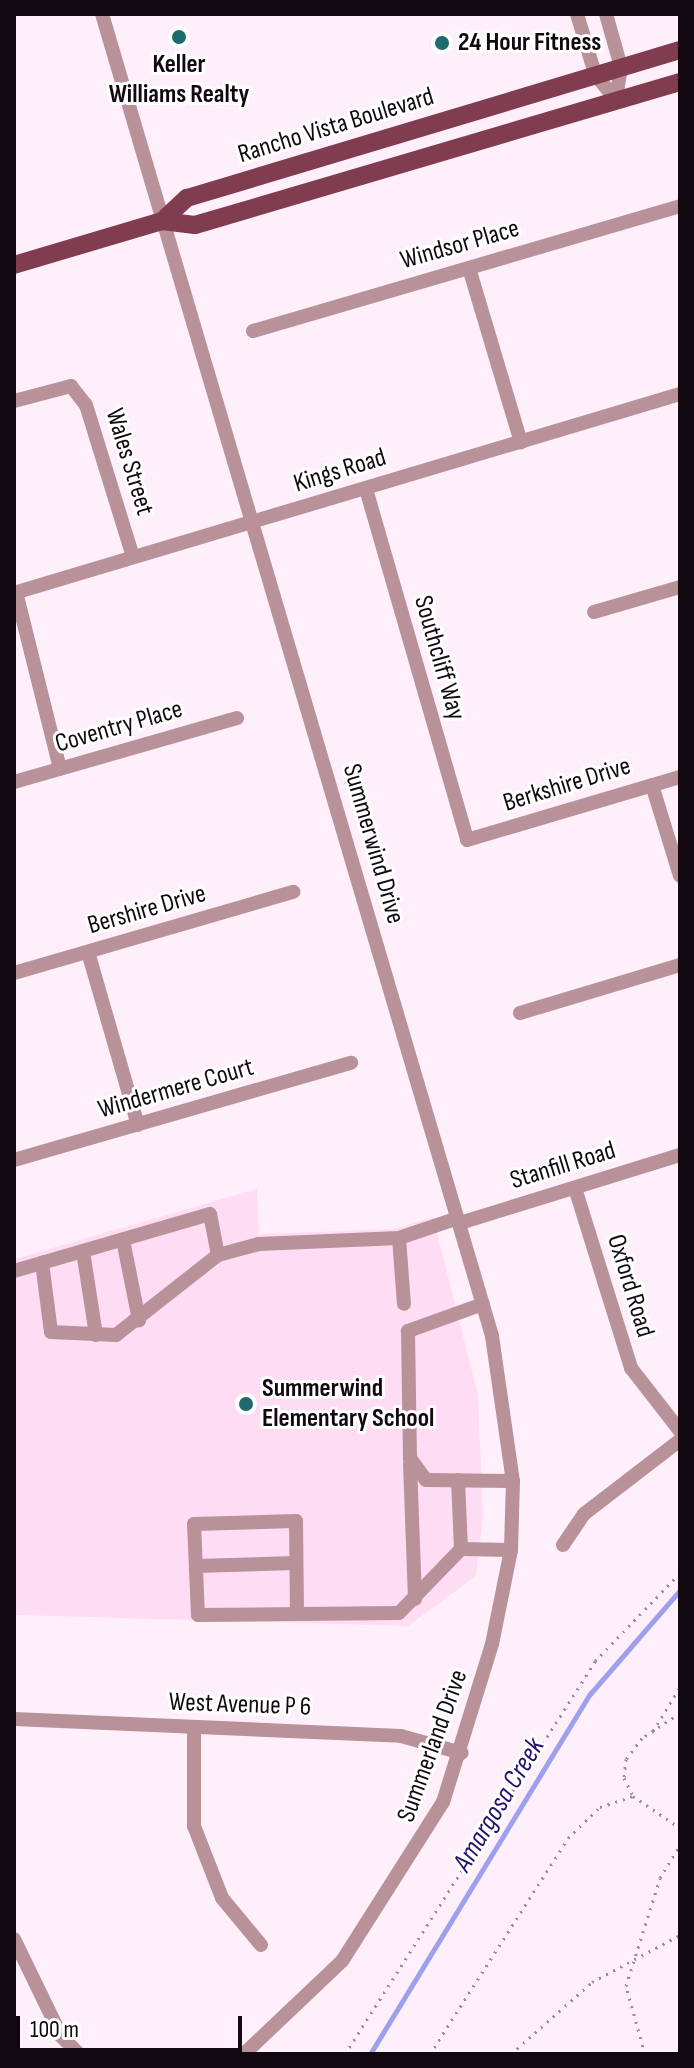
<!DOCTYPE html>
<style>
body{margin:0}
#map{position:relative;width:694px;height:2068px;overflow:hidden;background:#ffeffa;font-family:"Sofia Sans Condensed",sans-serif}
div>[style]{position:absolute}
[style*='--x']{left:calc(var(--x)*1px);top:calc(var(--y)*1px);width:calc(var(--w)*1px);rotate:calc(var(--a)*1deg)}
.built>*{inset:0;background:#feddf4}
.stream>*{height:5px;margin:-2.5px;padding:0 2.5px;transform-origin:2.5px;border-radius:2.5px;background:#9da0ed}
.path>*{height:3px;margin-top:-1.5px;transform-origin:0;background:repeating-linear-gradient(90deg,#998d95 0 2px,transparent 0 8px)}
.minor>*{height:14px;margin:-7px;padding:0 7px;transform-origin:7px;border-radius:7px;background:#b99199}
.major>*{height:18px;margin:-9px;padding:0 9px;transform-origin:9px;border-radius:9px;background:#813d50}
.dots>*{width:22px;height:22px;translate:-50% -50%;box-sizing:border-box;border:4px solid #fff;border-radius:50%}
span{translate:-50% -50%;white-space:nowrap;text-align:center;line-height:1.15;-webkit-text-stroke:6px #fff;paint-order:stroke}
.poi-label{font-size:26px;color:#11090f;font-weight:700}
.left{translate:0 -50%;text-align:left}
.street-label{font-size:26px;color:#11090f}
.water-label{font-size:28px;color:#24126c;font-style:italic}
.frame{position:absolute;inset:0;border:16px solid #11090f;pointer-events:none}
.scale{position:absolute;left:16px;top:2016px;width:226px;height:36px;box-sizing:border-box;border:4px solid #11090f;border-top:0;padding-left:10px;font-size:24px;line-height:28px;white-space:nowrap;color:#11090f;-webkit-text-stroke:6px #fff;paint-order:stroke}
</style>
<div id="map">
<div class="built">
<div style="clip-path:polygon(257px 1189px,259px 1234px,394px 1229px,433px 1217px,478px 1395px,483px 1517px,476px 1576px,408px 1626px,14px 1615px,14px 1259px)"></div>
</div>
<div class="stream">
<div style="--x:370;--y:2054;--w:422;--a:-58.6"></div>
<div style="--x:590;--y:1694;--w:138;--a:-49.1"></div>
</div>
<div class="path">
<div style="--x:680;--y:1713;--w:45;--a:146.7"></div>
<div style="--x:642;--y:1738;--w:26;--a:127"></div>
<div style="--x:626;--y:1759;--w:19;--a:96"></div>
<div style="--x:624;--y:1778;--w:20;--a:63"></div>
<div style="--x:633;--y:1796;--w:57;--a:34.2"></div>
<div style="--x:653;--y:1731;--w:52;--a:-58.5"></div>
<div style="--x:345;--y:2054;--w:466;--a:-57.5"></div>
<div style="--x:595;--y:1661;--w:122;--a:-46"></div>
<div style="--x:430;--y:2054;--w:256;--a:-57.4"></div>
<div style="--x:568;--y:1838;--w:45;--a:-44.1"></div>
<div style="--x:600;--y:1807;--w:35;--a:-18"></div>
<div style="--x:511;--y:2054;--w:108;--a:-41.6"></div>
<div style="--x:592;--y:1982;--w:100;--a:-28.1"></div>
<div style="--x:645;--y:2054;--w:71;--a:-105.6"></div>
<div style="--x:626;--y:1986;--w:113;--a:-72.5"></div>
<div style="--x:660;--y:1878;--w:39;--a:-59"></div>
</div>
<div class="minor">
<div style="--x:102;--y:14;--w:1378;--a:73.56"></div>
<div style="--x:492;--y:1336;--w:147;--a:81.8"></div>
<div style="--x:513;--y:1481;--w:69;--a:91.7"></div>
<div style="--x:511;--y:1550;--w:96;--a:101.4"></div>
<div style="--x:492;--y:1644;--w:165;--a:107.2"></div>
<div style="--x:443;--y:1802;--w:188;--a:122.4"></div>
<div style="--x:342;--y:1961;--w:135;--a:136.5"></div>
<div style="--x:577;--y:14;--w:63;--a:73.3"></div>
<div style="--x:595;--y:74;--w:33;--a:51"></div>
<div style="--x:606;--y:14;--w:55;--a:74.2"></div>
<div style="--x:621;--y:67;--w:33;--a:99"></div>
<div style="--x:469;--y:268;--w:182;--a:73.4"></div>
<div style="--x:253;--y:331;--w:445;--a:-16.3"></div>
<div style="--x:14;--y:401;--w:59;--a:-14.7"></div>
<div style="--x:71;--y:386;--w:24;--a:52"></div>
<div style="--x:86;--y:405;--w:159;--a:72.8"></div>
<div style="--x:366;--y:489;--w:365;--a:73.9"></div>
<div style="--x:467;--y:840;--w:222;--a:-16.5"></div>
<div style="--x:16;--y:592;--w:182;--a:76"></div>
<div style="--x:14;--y:593;--w:695;--a:-16.64"></div>
<div style="--x:594;--y:612;--w:90;--a:-16.2"></div>
<div style="--x:14;--y:782;--w:232;--a:-16"></div>
<div style="--x:652;--y:785;--w:95;--a:72.9"></div>
<div style="--x:88;--y:952;--w:180;--a:73.9"></div>
<div style="--x:14;--y:973;--w:291;--a:-16.2"></div>
<div style="--x:520;--y:1013;--w:167;--a:-16.7"></div>
<div style="--x:14;--y:1160;--w:351;--a:-16.1"></div>
<div style="--x:575;--y:1188;--w:189;--a:72.7"></div>
<div style="--x:631;--y:1368;--w:80;--a:52.1"></div>
<div style="--x:460;--y:1223;--w:230;--a:-17.2"></div>
<div style="--x:399;--y:1238;--w:66;--a:85.7"></div>
<div style="--x:123;--y:1240;--w:82;--a:78.7"></div>
<div style="--x:83;--y:1251;--w:85;--a:81.2"></div>
<div style="--x:218;--y:1255;--w:42;--a:-15"></div>
<div style="--x:259;--y:1244;--w:140;--a:-2.5"></div>
<div style="--x:399;--y:1238;--w:62;--a:-18.7"></div>
<div style="--x:14;--y:1271;--w:204;--a:-16.2"></div>
<div style="--x:210;--y:1214;--w:42;--a:79"></div>
<div style="--x:218;--y:1255;--w:130;--a:141.9"></div>
<div style="--x:116;--y:1335;--w:65;--a:-177.4"></div>
<div style="--x:51;--y:1332;--w:70;--a:-97.4"></div>
<div style="--x:483;--y:1304;--w:80;--a:160.2"></div>
<div style="--x:408;--y:1331;--w:127;--a:89.1"></div>
<div style="--x:410;--y:1458;--w:27;--a:54"></div>
<div style="--x:426;--y:1480;--w:87;--a:0.7"></div>
<div style="--x:410;--y:1463;--w:136;--a:87.9"></div>
<div style="--x:458;--y:1480;--w:69;--a:87.5"></div>
<div style="--x:563;--y:1545;--w:37;--a:-56"></div>
<div style="--x:584;--y:1514;--w:121;--a:-37.6"></div>
<div style="--x:196;--y:1566;--w:100;--a:-1.7"></div>
<div style="--x:297;--y:1614;--w:93;--a:-90.6"></div>
<div style="--x:296;--y:1521;--w:102;--a:178.3"></div>
<div style="--x:194;--y:1524;--w:91;--a:87.5"></div>
<div style="--x:198;--y:1615;--w:201;--a:-0.6"></div>
<div style="--x:399;--y:1613;--w:89;--a:-45.9"></div>
<div style="--x:461;--y:1549;--w:50;--a:1.1"></div>
<div style="--x:14;--y:1719;--w:387;--a:2.5"></div>
<div style="--x:401;--y:1736;--w:63;--a:15.6"></div>
<div style="--x:194;--y:1727;--w:99;--a:90"></div>
<div style="--x:194;--y:1826;--w:77;--a:68.7"></div>
<div style="--x:222;--y:1898;--w:61;--a:50.3"></div>
<div style="--x:14;--y:1939;--w:108;--a:64.1"></div>
<div style="--x:61;--y:2036;--w:25;--a:45"></div>
</div>
<div class="major">
<div style="--x:162;--y:221;--w:33;--a:7"></div>
<div style="--x:195;--y:225;--w:506;--a:-16.43"></div>
<div style="--x:14;--y:265;--w:154;--a:-16.6"></div>
<div style="--x:162;--y:221;--w:34;--a:-43"></div>
<div style="--x:187;--y:198;--w:515;--a:-16.71"></div>
</div>
<div class="dots">
<div style="left:179px;top:37px;background:#1e6b6d"></div>
<div style="left:442px;top:43px;background:#1e6b6d"></div>
<div style="left:246px;top:1404px;background:#1e6b6d"></div>
</div>
<div class="poi-label">
<span class="left" style="left:458px;top:43px">24 Hour Fitness</span>
<span style="left:179px;top:80px">Keller<br>Williams Realty</span>
<span class="left" style="left:262px;top:1404px">Summerwind<br>Elementary School</span>
</div>
<div class="street-label">
<span style="left:336px;top:126px;rotate:-17deg">Rancho Vista Boulevard</span>
<span style="left:460px;top:245px;rotate:-16deg">Windsor Place</span>
<span style="left:129px;top:462px;rotate:73deg">Wales Street</span>
<span style="left:340px;top:471px;rotate:-17deg">Kings Road</span>
<span style="left:439px;top:658px;rotate:74deg">Southcliff Way</span>
<span style="left:119px;top:727px;rotate:-16deg">Coventry Place</span>
<span style="left:567px;top:785px;rotate:-17deg">Berkshire Drive</span>
<span style="left:373px;top:844px;rotate:74deg">Summerwind Drive</span>
<span style="left:147px;top:910px;rotate:-16deg">Bershire Drive</span>
<span style="left:176px;top:1089px;rotate:-16deg">Windermere Court</span>
<span style="left:563px;top:1166px;rotate:-17deg">Stanfill Road</span>
<span style="left:630px;top:1286px;rotate:73deg">Oxford Road</span>
<span style="left:240px;top:1705px;rotate:2deg">West Avenue P 6</span>
<span style="left:433px;top:1746px;rotate:-70deg">Summerland Drive</span>
</div>
<div class="water-label">
<span style="left:499px;top:1805px;rotate:-59deg">Amargosa Creek</span>
</div>
<div class="frame"></div>
<div class="scale">100 m</div>
</div>
